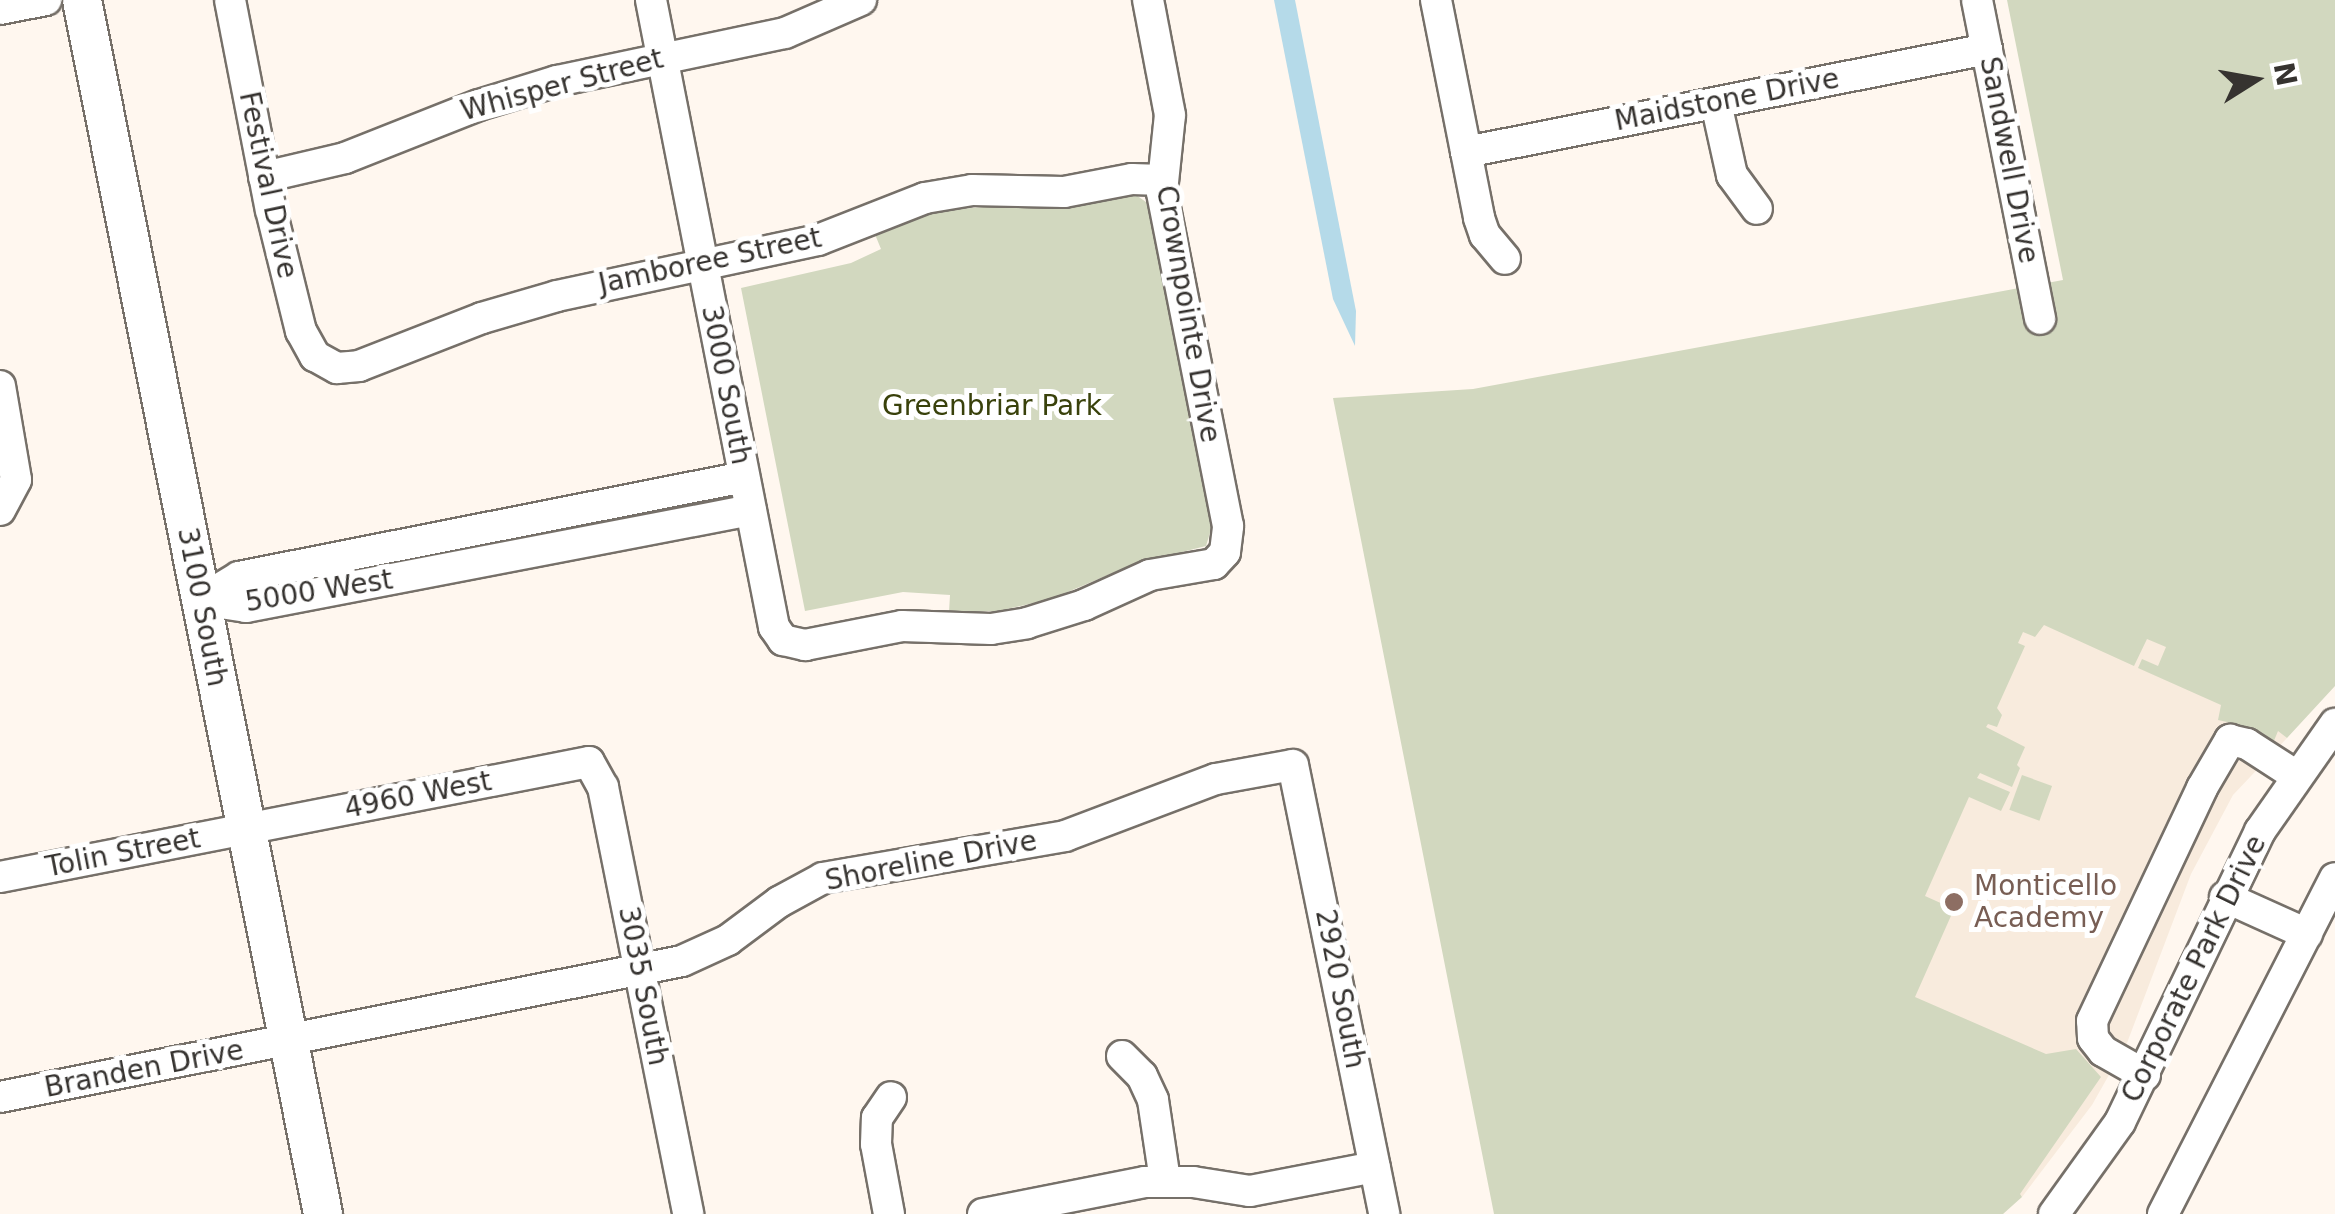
<!DOCTYPE html>
<style>
body{margin:0}
#map{position:relative;width:2335px;height:1214px;overflow:hidden;background:#fff7ef;font-family:"DejaVu Sans",sans-serif}
div>[style]{position:absolute}
[style*='--x']{left:calc(var(--x)*1px);top:calc(var(--y)*1px);width:calc(var(--w)*1px);rotate:calc(var(--a)*1deg)}
.built>*{inset:0;background:#f8ebdd}
.green>*{inset:0;background:#d2d8bf;transform-origin:0 0}
.water>*{inset:0;background:#b5dae9}
.roads{filter:drop-shadow(2px 0 #767069) drop-shadow(-2px 0 #767069) drop-shadow(0 2px #767069) drop-shadow(0 -2px #767069)}
.minor>*{height:30px;margin:-15px;padding:0 15px;transform-origin:15px;border-radius:15px;background:#fff}
.major>*{height:38px;margin:-19px;padding:0 19px;transform-origin:19px;border-radius:19px;background:#fff}
.dots>*{width:28px;height:28px;translate:-50% -50%;box-sizing:border-box;border:5px solid #fff;border-radius:50%}
span{translate:-50% -50%;white-space:nowrap;text-align:center;line-height:1.15;-webkit-text-stroke:10px #fff;paint-order:stroke}
.street-label{font-size:28px;color:#363330}
.park-label{font-size:28px;color:#39410b}
.education-label{font-size:28px;color:#785e54}
.left{translate:0 -50%;text-align:left}
.north{position:absolute;left:2205px;top:30px;width:100px;height:100px;-webkit-text-stroke:8px #fff;paint-order:stroke;rotate:79deg;font-size:28px;font-weight:700;line-height:40px;text-align:center;color:#363330}
.north::after{content:'';display:block;margin:auto;width:35px;height:45px;background:#363330;clip-path:polygon(50% 0,100% 100%,50% 72%,0 100%)}
</style>
<div id="map">
<div class="built">
<div style="clip-path:polygon(2109px 583px,2287px 738px,2233px 795px,2191px 874px,2127px 1043px,2092px 1105px,2022px 1197px,1796px 988px,1870px 630px)"></div>
</div>
<div class="green">
<div style="clip-path:polygon(2007px 0,2335px 0,2335px 686px,2287px 738px,2278px 731px,2271px 748px,2236px 724px,2218px 720px,2221px 705px,2138px 668px,2142px 659px,2158px 666px,2166px 647px,2147px 639px,2134px 666px,2044px 625px,2035px 637px,2023px 632px,2018px 643px,2025px 646px,1997px 708px,2002px 715px,1997px 727px,1988px 724px,1986px 727px,2025px 747px,2017px 765px,2020px 768px,2012px 787px,1980px 773px,1977px 778px,2010px 792px,2001px 811px,1969px 797px,1925px 896px,1954px 909px,1915px 997px,2046px 1054px,2076px 1049px,2101px 1077px,2020px 1194px,2022px 1197px,2003px 1214px,1494px 1214px,1333px 398px,1473px 389px,2063px 280px)"></div>
<div style="clip-path:polygon(1136px 195px,1146px 202px,1150px 213px,1212px 526px,1206px 546px,1134px 564px,1051px 599px,998px 611px,949px 612px,950px 595px,903px 592px,805px 611px,741px 288px,851px 263px,881px 249px,874px 232px,934px 211px)"></div>
<div style="left:2022px;top:775px;width:32px;height:37px;rotate:20deg"></div>
</div>
<div class="water">
<div style="clip-path:polygon(1274px 0,1295px 0,1356px 311px,1355px 346px,1333px 299px)"></div>
</div>
<div class="roads">
<div class="minor">
<div style="--x:230;--y:0;--w:214;--a:79"></div>
<div style="--x:271;--y:210;--w:125;--a:76.1"></div>
<div style="--x:301;--y:331;--w:29;--a:61"></div>
<div style="--x:315;--y:356;--w:25;--a:29"></div>
<div style="--x:337;--y:368;--w:22;--a:-5"></div>
<div style="--x:359;--y:366;--w:132;--a:-21.3"></div>
<div style="--x:482;--y:318;--w:78;--a:-16.3"></div>
<div style="--x:557;--y:296;--w:267;--a:-12.1"></div>
<div style="--x:818;--y:240;--w:115;--a:-21.4"></div>
<div style="--x:925;--y:198;--w:48;--a:-9.7"></div>
<div style="--x:972;--y:190;--w:92;--a:1.2"></div>
<div style="--x:1064;--y:192;--w:69;--a:-10.8"></div>
<div style="--x:1132;--y:179;--w:30;--a:2"></div>
<div style="--x:651;--y:0;--w:639;--a:78.9"></div>
<div style="--x:774;--y:627;--w:16;--a:55"></div>
<div style="--x:783;--y:640;--w:23;--a:13"></div>
<div style="--x:805;--y:645;--w:99;--a:-11.1"></div>
<div style="--x:902;--y:626;--w:89;--a:1.9"></div>
<div style="--x:991;--y:629;--w:36;--a:-9"></div>
<div style="--x:1027;--y:623;--w:60;--a:-17.5"></div>
<div style="--x:1084;--y:605;--w:72;--a:-24.4"></div>
<div style="--x:1150;--y:575;--w:65;--a:-9.8"></div>
<div style="--x:1214;--y:564;--w:16;--a:-47"></div>
<div style="--x:1225;--y:552;--w:26;--a:-83"></div>
<div style="--x:1228;--y:526;--w:340;--a:-101.2"></div>
<div style="--x:1162;--y:192;--w:77;--a:-84.1"></div>
<div style="--x:1170;--y:115;--w:117;--a:-100.8"></div>
<div style="--x:1436;--y:0;--w:222;--a:78.8"></div>
<div style="--x:1479;--y:218;--w:18;--a:71"></div>
<div style="--x:1485;--y:235;--w:31;--a:50"></div>
<div style="--x:1977;--y:0;--w:325;--a:78.8"></div>
<div style="--x:0;--y:9;--w:47;--a:-11.1"></div>
<div style="--x:1716;--y:103;--w:74;--a:77.5"></div>
<div style="--x:1732;--y:175;--w:42;--a:53.7"></div>
<div style="--x:1466;--y:152;--w:531;--a:-11.18"></div>
<div style="--x:264;--y:177;--w:83;--a:-13.2"></div>
<div style="--x:345;--y:158;--w:144;--a:-21.6"></div>
<div style="--x:479;--y:105;--w:82;--a:-17.1"></div>
<div style="--x:557;--y:81;--w:233;--a:-11.9"></div>
<div style="--x:785;--y:33;--w:83;--a:-23.5"></div>
<div style="--x:0;--y:386;--w:95;--a:80.3"></div>
<div style="--x:16;--y:480;--w:34;--a:118"></div>
<div style="--x:201;--y:600;--w:44;--a:-31.2"></div>
<div style="--x:239;--y:577;--w:515;--a:-11.2"></div>
<div style="--x:201;--y:600;--w:46;--a:8.8"></div>
<div style="--x:246;--y:607;--w:514;--a:-10.87"></div>
<div style="--x:0;--y:877;--w:600;--a:-11.05"></div>
<div style="--x:589;--y:762;--w:29;--a:61"></div>
<div style="--x:603;--y:787;--w:435;--a:78.7"></div>
<div style="--x:2225;--y:897;--w:90;--a:24.3"></div>
<div style="--x:1122;--y:1056;--w:28;--a:45"></div>
<div style="--x:1142;--y:1076;--w:26;--a:65"></div>
<div style="--x:1153;--y:1100;--w:81;--a:81.5"></div>
<div style="--x:2145;--y:1075;--w:48;--a:-150.3"></div>
<div style="--x:2103;--y:1051;--w:16;--a:-128"></div>
<div style="--x:2093;--y:1038;--w:17;--a:-93"></div>
<div style="--x:2092;--y:1021;--w:258;--a:-64.7"></div>
<div style="--x:2202;--y:788;--w:56;--a:-59.7"></div>
<div style="--x:2230;--y:740;--w:17;--a:13"></div>
<div style="--x:2247;--y:744;--w:57;--a:32.9"></div>
<div style="--x:0;--y:1097;--w:695;--a:-11.28"></div>
<div style="--x:682;--y:961;--w:51;--a:-24.5"></div>
<div style="--x:728;--y:940;--w:64;--a:-36.7"></div>
<div style="--x:779;--y:902;--w:50;--a:-28.6"></div>
<div style="--x:823;--y:878;--w:246;--a:-9.8"></div>
<div style="--x:1065;--y:836;--w:161;--a:-20.7"></div>
<div style="--x:1216;--y:779;--w:78;--a:-10.3"></div>
<div style="--x:1293;--y:765;--w:458;--a:78.5"></div>
<div style="--x:889;--y:1214;--w:71;--a:-100.5"></div>
<div style="--x:876;--y:1144;--w:26;--a:-88"></div>
<div style="--x:877;--y:1118;--w:25;--a:-56"></div>
<div style="--x:983;--y:1214;--w:165;--a:-11.2"></div>
<div style="--x:1145;--y:1182;--w:48;--a:0"></div>
<div style="--x:1193;--y:1182;--w:58;--a:9"></div>
<div style="--x:1250;--y:1191;--w:127;--a:-10.9"></div>
<div style="--x:2054;--y:1214;--w:113;--a:-54.3"></div>
<div style="--x:2120;--y:1122;--w:323;--a:-64.3"></div>
<div style="--x:2260;--y:831;--w:131;--a:-55"></div>
<div style="--x:2163;--y:1214;--w:377;--a:-62.9"></div>
</div>
<div class="major">
<div style="--x:82;--y:0;--w:1238;--a:78.77"></div>
</div>
</div>
<div class="dots">
<div style="left:1954px;top:902px;background:#8d6e63"></div>
</div>
<div class="street-label">
<span style="left:562px;top:85px;rotate:-15deg">Whisper Street</span>
<span style="left:1727px;top:100px;rotate:-11deg">Maidstone Drive</span>
<span style="left:2009px;top:160px;rotate:79deg">Sandwell Drive</span>
<span style="left:268px;top:185px;rotate:78deg">Festival Drive</span>
<span style="left:710px;top:261px;rotate:-12deg">Jamboree Street</span>
<span style="left:1188px;top:314px;rotate:80deg">Crownpointe Drive</span>
<span style="left:726px;top:385px;rotate:79deg">3000 South</span>
<span style="left:319px;top:591px;rotate:-9deg">5000 West</span>
<span style="left:202px;top:607px;rotate:79deg">3100 South</span>
<span style="left:418px;top:795px;rotate:-11deg">4960 West</span>
<span style="left:123px;top:853px;rotate:-11deg">Tolin Street</span>
<span style="left:931px;top:861px;rotate:-11deg">Shoreline Drive</span>
<span style="left:2194px;top:969px;rotate:-64deg">Corporate Park Drive</span>
<span style="left:643px;top:986px;rotate:79deg">3035 South</span>
<span style="left:1340px;top:989px;rotate:79deg">2920 South</span>
<span style="left:144px;top:1069px;rotate:-11deg">Branden Drive</span>
</div>
<div class="park-label">
<span style="left:992px;top:406px">Greenbriar Park</span>
</div>
<div class="education-label">
<span class="left" style="left:1974px;top:902px">Monticello<br>Academy</span>
</div>
<div class="north">N</div>
</div>
